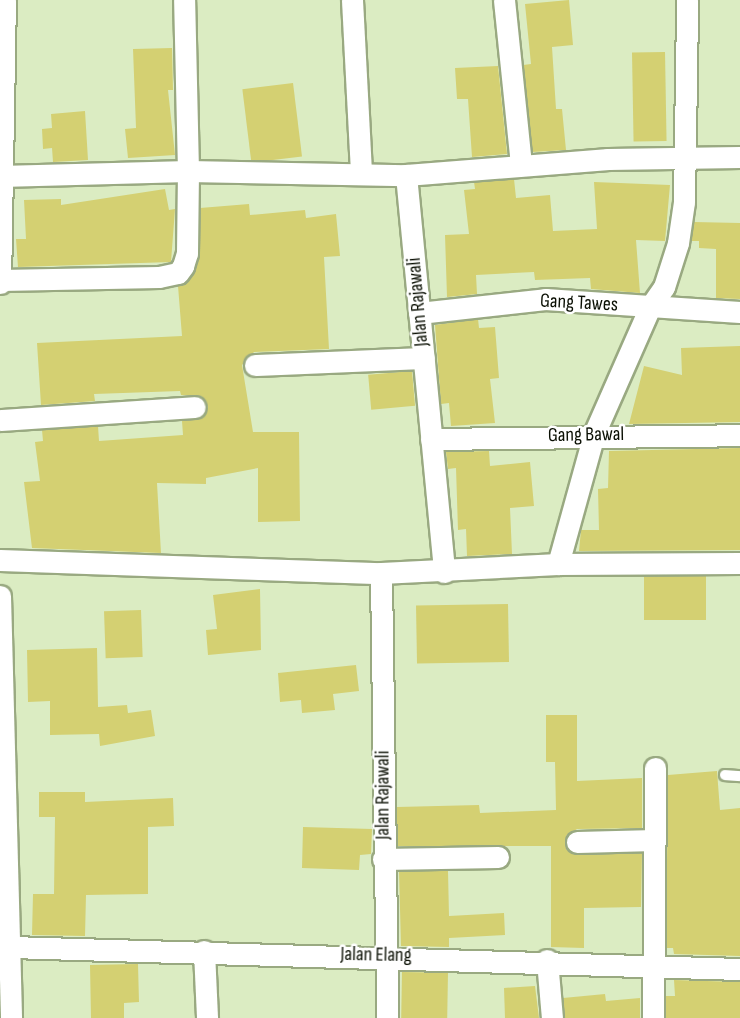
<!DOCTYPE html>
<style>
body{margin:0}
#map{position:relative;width:740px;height:1018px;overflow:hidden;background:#dbecc2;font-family:"Sofia Sans Condensed",sans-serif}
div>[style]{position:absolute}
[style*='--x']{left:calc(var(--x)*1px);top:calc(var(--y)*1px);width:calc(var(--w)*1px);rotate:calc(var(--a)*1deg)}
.building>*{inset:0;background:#d4d072;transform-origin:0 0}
.roads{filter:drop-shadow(2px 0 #99a981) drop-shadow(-2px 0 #99a981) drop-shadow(0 2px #99a981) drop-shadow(0 -2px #99a981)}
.lane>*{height:10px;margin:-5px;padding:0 5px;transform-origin:5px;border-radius:5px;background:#fff}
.street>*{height:21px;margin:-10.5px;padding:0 10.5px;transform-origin:10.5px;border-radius:10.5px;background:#fff}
span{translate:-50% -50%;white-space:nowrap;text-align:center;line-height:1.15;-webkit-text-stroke:5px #fff;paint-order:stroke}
.street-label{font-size:20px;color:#0a0f03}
</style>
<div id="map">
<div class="building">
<div style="clip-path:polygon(569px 0,573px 45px,552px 47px,556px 109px,562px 109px,566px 150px,532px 152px,523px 65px,531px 64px,525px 4px)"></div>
<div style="clip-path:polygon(172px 48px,173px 90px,168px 90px,175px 155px,128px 158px,125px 129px,136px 128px,133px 49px)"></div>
<div style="left:665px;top:52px;width:89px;height:33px;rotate:89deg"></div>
<div style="clip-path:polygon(498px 66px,507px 154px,472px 157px,468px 99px,457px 99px,455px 68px)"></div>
<div style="left:293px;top:83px;width:74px;height:51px;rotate:83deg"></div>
<div style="clip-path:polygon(85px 111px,88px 160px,53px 162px,52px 148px,43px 149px,42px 129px,52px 128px,51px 114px)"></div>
<div style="clip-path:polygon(514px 179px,516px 198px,550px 195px,553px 231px,597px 229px,594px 182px,670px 185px,665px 241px,636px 240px,640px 293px,591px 289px,590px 278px,535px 280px,534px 272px,476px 275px,477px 294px,447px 297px,445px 235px,469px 234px,464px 190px,475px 189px,474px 182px)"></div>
<div style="clip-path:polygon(165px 189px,169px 210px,175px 209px,171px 262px,18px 267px,16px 239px,26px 239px,24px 200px,61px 199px,61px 205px)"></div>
<div style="clip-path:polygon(249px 204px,250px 215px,305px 210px,306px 218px,336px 214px,340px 256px,324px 257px,329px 349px,254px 352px,242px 365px,253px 432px,299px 432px,300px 521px,258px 522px,258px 468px,206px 478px,206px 484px,157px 483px,161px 553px,32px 548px,24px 482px,40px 481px,35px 442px,43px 441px,42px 430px,98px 426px,99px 441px,183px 435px,182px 421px,202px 418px,208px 407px,201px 396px,181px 395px,180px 391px,94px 394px,95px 401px,41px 405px,37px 343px,182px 336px,178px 286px,193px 273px,199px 257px,200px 208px)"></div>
<div style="clip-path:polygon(694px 222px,740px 223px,740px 299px,716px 298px,716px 249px,699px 248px,699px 241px,691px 241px)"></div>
<div style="clip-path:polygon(478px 319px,479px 328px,495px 327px,499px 378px,490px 379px,495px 423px,451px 426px,449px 403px,441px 404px,435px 325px)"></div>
<div style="clip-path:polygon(740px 346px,740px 422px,629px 424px,644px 366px,682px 375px,681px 348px)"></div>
<div style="left:412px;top:371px;width:35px;height:44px;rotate:85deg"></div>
<div style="clip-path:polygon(740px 448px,740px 550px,579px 551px,581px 530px,599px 530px,598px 489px,608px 488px,609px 451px)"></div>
<div style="clip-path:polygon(489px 451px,490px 466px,530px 462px,534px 506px,510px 508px,512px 554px,467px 556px,466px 529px,458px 530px,456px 468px,448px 469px,446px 452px)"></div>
<div style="left:644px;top:576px;width:62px;height:44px"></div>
<div style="clip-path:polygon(260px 589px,261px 650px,208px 655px,206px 630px,217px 629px,213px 595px)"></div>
<div style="left:508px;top:604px;width:58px;height:92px;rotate:89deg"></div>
<div style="left:141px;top:610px;width:47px;height:37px;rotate:88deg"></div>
<div style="clip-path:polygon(97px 648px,98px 707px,127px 705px,128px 713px,151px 710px,155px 736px,100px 746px,99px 734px,50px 735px,50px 701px,28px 702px,27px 650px)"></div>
<div style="clip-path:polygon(356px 665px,359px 691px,333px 694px,335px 710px,302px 713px,301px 700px,280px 702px,278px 673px)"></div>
<div style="clip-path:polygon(546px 715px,577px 715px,577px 781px,642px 778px,642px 828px,577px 829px,566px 836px,566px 849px,577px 855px,642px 853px,641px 907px,584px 908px,584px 948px,551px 947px,551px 846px,397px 846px,397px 807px,479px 805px,480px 813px,556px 810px,555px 762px,546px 762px)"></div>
<div style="clip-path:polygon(717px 771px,720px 810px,740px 808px,740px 956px,674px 954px,673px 948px,666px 948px,668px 775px)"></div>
<div style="clip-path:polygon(39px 792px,85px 792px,85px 802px,173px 798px,174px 826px,148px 827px,148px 894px,86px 895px,85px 936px,32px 935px,33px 894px,54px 894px,55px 817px,39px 817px)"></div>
<div style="clip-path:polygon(303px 827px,372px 829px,371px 854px,360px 855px,359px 870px,302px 868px)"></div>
<div style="clip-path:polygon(399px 871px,448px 871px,449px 916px,504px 913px,505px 935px,449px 938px,449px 947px,401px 946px)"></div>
<div style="clip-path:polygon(138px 964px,139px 1002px,124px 1003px,124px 1018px,91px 1018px,90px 965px)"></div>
<div style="left:402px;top:972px;width:46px;height:46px;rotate:1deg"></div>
<div style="clip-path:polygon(674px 980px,740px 982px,740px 1018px,666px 1018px,666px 996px,675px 996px)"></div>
<div style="clip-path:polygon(535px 986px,539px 1018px,505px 1018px,504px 988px)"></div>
<div style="clip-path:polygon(605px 994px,606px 1001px,640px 998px,640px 1018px,565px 1018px,563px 998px)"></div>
</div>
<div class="roads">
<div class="lane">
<div style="--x:725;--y:775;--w:15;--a:4"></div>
</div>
<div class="street">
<div style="--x:352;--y:0;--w:174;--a:87"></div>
<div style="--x:504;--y:0;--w:166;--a:84.1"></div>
<div style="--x:406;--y:175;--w:399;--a:84.5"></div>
<div style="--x:0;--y:176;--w:188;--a:-1.5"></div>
<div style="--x:188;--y:171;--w:218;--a:1.1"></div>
<div style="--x:406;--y:175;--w:203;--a:-4.5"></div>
<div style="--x:608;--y:159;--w:132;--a:-0.9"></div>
<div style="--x:0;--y:280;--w:159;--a:-1.1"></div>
<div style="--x:159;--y:277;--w:19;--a:-12"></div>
<div style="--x:178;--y:273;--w:9;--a:-54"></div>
<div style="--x:183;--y:266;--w:14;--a:-73"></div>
<div style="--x:187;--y:253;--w:82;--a:-89.3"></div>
<div style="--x:188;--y:171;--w:171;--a:-91.3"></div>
<div style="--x:0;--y:283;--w:283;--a:-89"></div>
<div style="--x:419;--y:313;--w:127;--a:-6.3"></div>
<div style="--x:545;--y:299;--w:195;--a:3.8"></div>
<div style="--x:255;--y:365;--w:169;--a:-2.4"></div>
<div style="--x:0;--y:420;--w:195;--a:-3.8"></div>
<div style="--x:431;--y:439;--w:309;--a:-0.7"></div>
<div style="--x:0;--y:560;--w:381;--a:2"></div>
<div style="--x:381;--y:573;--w:177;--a:-2.9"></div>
<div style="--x:558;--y:564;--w:182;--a:-0.3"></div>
<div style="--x:558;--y:564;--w:135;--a:-74.5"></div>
<div style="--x:594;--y:434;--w:139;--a:-66.2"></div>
<div style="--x:650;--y:307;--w:24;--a:-55"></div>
<div style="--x:664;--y:287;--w:46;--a:-72.3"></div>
<div style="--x:678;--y:243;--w:41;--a:-81.7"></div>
<div style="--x:684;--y:202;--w:202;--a:-89.1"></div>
<div style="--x:381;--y:573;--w:445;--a:89.2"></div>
<div style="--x:0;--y:596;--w:422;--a:88.5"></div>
<div style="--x:577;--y:842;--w:78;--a:-1.5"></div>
<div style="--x:383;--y:859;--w:115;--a:-1"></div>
<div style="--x:11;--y:947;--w:729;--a:1.73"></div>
<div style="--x:204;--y:951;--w:67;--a:87.4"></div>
<div style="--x:547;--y:960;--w:58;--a:85.1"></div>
<div style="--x:653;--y:1018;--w:250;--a:-89.5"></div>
</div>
</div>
<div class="street-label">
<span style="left:418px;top:302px;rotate:-95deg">Jalan Rajawali</span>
<span style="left:579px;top:303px;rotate:3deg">Gang Tawes</span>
<span style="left:586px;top:435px;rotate:-1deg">Gang Bawal</span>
<span style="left:383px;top:795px;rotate:-90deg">Jalan Rajawali</span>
<span style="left:376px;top:955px;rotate:1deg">Jalan Elang</span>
</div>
</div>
